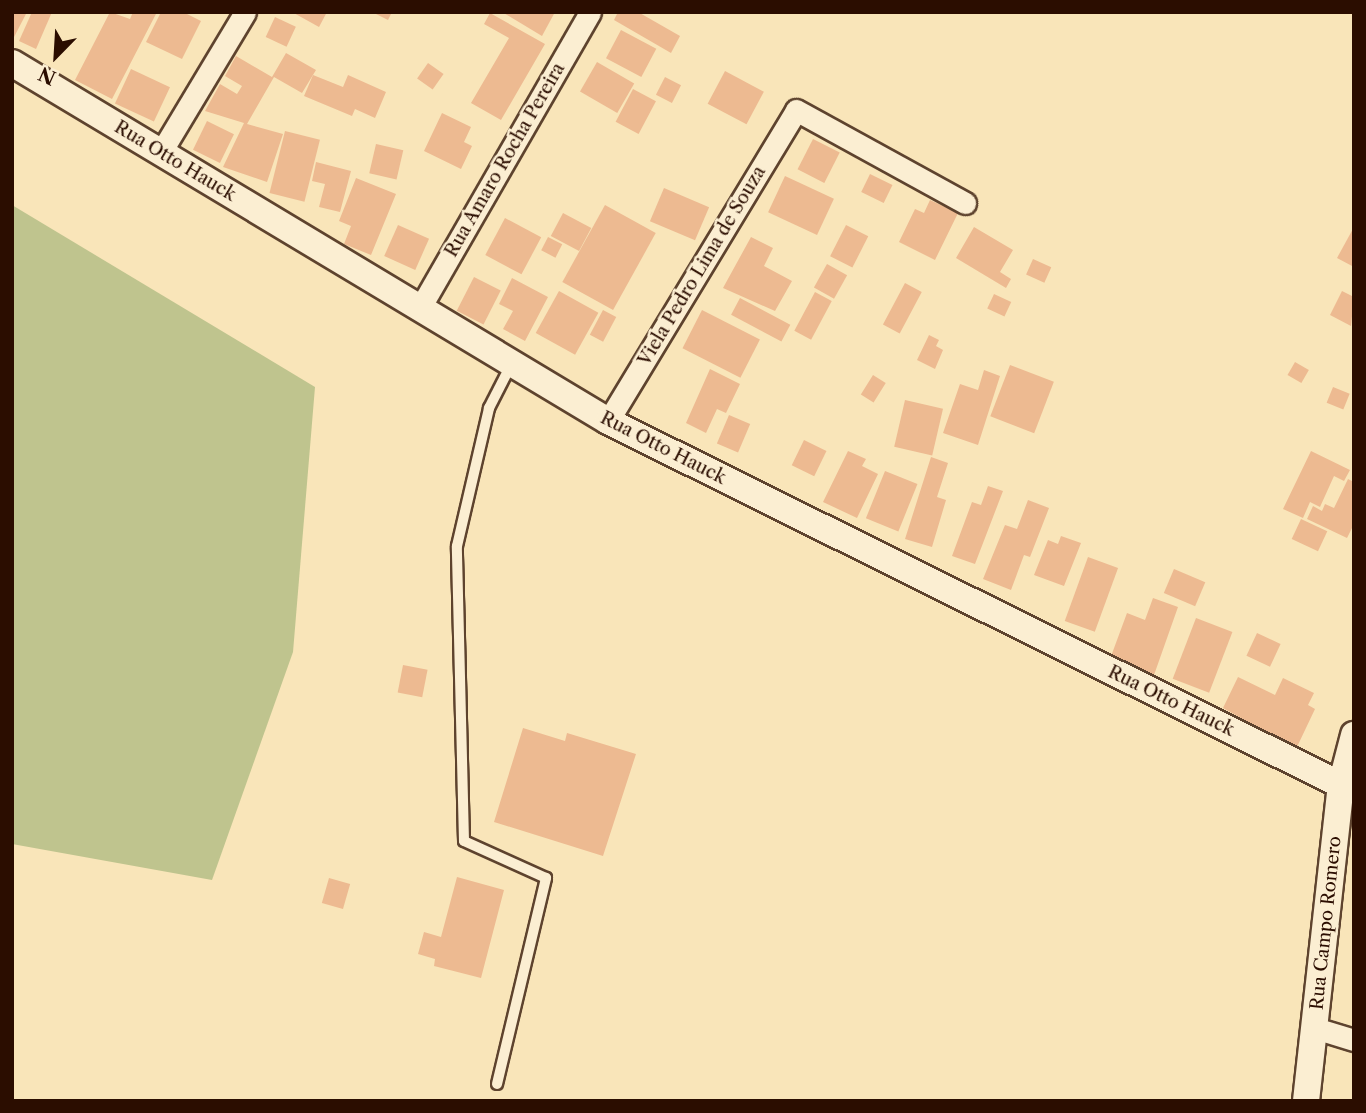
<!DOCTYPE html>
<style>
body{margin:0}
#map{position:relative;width:1366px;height:1113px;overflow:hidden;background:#f9e5b9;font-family:"Libre Caslon Text",serif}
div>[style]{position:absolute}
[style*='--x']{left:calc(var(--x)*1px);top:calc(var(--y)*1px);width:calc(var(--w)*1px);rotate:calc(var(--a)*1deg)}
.green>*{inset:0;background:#bfc48e}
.building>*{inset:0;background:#edba91;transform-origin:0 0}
.roads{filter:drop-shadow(2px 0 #5e432e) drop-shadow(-2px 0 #5e432e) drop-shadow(0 2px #5e432e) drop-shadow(0 -2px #5e432e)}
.service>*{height:10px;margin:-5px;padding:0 5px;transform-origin:5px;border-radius:5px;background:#fbeed2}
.minor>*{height:21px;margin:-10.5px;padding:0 10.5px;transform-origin:10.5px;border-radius:10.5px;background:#fbeed2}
.tertiary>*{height:26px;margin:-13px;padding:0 13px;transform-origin:13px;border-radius:13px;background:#fbeed2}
span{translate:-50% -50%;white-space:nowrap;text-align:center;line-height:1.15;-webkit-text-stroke:5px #fbeed2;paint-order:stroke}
.street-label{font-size:18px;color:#2b0d00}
.frame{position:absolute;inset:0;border:14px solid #2b0d00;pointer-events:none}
.north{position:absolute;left:21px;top:21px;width:70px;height:70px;-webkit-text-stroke:5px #fbeed2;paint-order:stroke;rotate:204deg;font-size:19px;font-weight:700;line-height:28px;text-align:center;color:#2b0d00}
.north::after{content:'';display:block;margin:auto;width:24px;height:32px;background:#2b0d00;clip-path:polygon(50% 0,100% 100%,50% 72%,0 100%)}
</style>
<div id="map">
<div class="green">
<div style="clip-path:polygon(12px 205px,315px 387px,293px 652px,212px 880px,12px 844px)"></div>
</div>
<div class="building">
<div style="clip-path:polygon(12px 12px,27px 12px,12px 41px)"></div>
<div style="clip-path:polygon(32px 12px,52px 12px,36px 49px,19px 41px)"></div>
<div style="clip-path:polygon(110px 12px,130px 19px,133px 12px,157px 12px,112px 99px,75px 80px)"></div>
<div style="clip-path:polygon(161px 12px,183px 12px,201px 21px,182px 59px,146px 42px)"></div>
<div style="clip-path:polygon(292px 12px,327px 12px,319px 27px)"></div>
<div style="clip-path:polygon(372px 12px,392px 12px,388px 20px)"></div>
<div style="clip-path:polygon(502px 12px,555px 12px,542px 36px)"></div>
<div style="clip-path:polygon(618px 12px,638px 12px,680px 36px,671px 53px,614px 20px)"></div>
<div style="clip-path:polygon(490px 13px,545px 44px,501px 120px,471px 103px,509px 38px,484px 24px)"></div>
<div style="left:275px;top:17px;width:23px;height:22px;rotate:25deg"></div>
<div style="left:621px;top:30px;width:40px;height:32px;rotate:28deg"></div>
<div style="clip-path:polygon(286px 53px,316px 70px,302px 93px,274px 77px,247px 124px,283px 134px,267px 182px,223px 167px,244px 123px,205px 111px,220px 84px,237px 94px,242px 86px,225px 76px,236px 56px,272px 77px)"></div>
<div style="left:597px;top:62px;width:43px;height:34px;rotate:30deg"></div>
<div style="left:428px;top:63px;width:19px;height:19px;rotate:35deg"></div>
<div style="left:131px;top:69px;width:43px;height:38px;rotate:25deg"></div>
<div style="left:725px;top:71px;width:44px;height:37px;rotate:28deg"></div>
<div style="clip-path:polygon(313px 75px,343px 87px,348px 75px,386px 92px,375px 118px,355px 109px,352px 116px,304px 96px)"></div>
<div style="left:665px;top:77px;width:18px;height:20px;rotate:27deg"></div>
<div style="left:633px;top:89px;width:26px;height:37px;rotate:28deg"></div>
<div style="clip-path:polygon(442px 113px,471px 127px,464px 142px,472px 146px,461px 169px,424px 151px)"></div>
<div style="left:207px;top:121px;width:30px;height:32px;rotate:26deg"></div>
<div style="left:285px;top:131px;width:36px;height:64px;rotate:14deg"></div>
<div style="left:813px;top:139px;width:30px;height:34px;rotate:27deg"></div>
<div style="left:376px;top:144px;width:28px;height:30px;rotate:13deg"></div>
<div style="clip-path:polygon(316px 162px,351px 171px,340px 212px,319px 207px,325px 184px,312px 181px)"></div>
<div style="left:870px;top:174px;width:25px;height:20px;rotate:26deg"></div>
<div style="left:785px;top:176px;width:54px;height:40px;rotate:25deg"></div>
<div style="clip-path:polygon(356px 178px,396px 194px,371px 255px,344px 244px,351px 226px,339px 221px)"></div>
<div style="left:664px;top:188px;width:49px;height:36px;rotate:23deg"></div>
<div style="clip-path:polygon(930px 200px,958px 213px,935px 260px,899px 242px,915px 209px,924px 213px)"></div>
<div style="left:605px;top:205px;width:58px;height:88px;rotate:29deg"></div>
<div style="left:563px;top:213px;width:32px;height:26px;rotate:28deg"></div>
<div style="left:505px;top:218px;width:41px;height:42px;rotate:28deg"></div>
<div style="left:398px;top:225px;width:34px;height:34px;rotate:24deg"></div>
<div style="left:846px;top:225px;width:25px;height:35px;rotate:27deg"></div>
<div style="clip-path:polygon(974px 227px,1013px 250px,1000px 272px,1011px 279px,1006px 288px,956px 258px)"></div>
<div style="clip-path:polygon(1354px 227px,1354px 267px,1337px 258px)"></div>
<div style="left:548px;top:237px;width:16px;height:15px;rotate:27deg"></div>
<div style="clip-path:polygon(751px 237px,773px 248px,764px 266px,792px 281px,775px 311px,723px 288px)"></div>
<div style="left:1033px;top:259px;width:20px;height:17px;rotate:24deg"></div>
<div style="left:827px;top:264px;width:23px;height:27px;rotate:29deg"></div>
<div style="left:474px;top:277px;width:30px;height:38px;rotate:27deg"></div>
<div style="clip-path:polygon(512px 278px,548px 297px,525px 341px,503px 329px,513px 311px,499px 304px)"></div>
<div style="left:905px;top:283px;width:19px;height:47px;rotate:28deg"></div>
<div style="left:559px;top:291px;width:45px;height:48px;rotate:29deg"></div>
<div style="clip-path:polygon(1342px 291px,1354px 297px,1351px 326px,1330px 315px)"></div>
<div style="left:815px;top:292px;width:19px;height:44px;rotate:28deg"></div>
<div style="left:994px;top:294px;width:19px;height:16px;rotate:25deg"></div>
<div style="left:740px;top:298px;width:57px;height:19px;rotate:28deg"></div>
<div style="left:603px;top:310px;width:15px;height:28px;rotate:28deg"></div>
<div style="left:702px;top:310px;width:65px;height:43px;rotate:27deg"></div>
<div style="clip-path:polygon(929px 335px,939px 340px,936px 346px,943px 350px,935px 369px,917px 360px)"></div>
<div style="left:1295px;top:362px;width:16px;height:15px;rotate:30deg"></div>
<div style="left:1010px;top:365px;width:47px;height:55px;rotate:21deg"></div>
<div style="clip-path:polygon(710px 369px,740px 384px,726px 413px,717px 409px,706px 433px,686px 423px)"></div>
<div style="clip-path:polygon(984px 370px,1000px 376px,978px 445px,943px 433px,960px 384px,978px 390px)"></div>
<div style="left:873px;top:375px;width:15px;height:23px;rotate:32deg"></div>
<div style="left:1333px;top:387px;width:18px;height:17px;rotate:22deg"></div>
<div style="left:905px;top:400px;width:39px;height:48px;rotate:13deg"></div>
<div style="left:729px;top:415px;width:23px;height:31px;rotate:23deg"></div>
<div style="left:804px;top:440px;width:25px;height:28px;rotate:26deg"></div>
<div style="clip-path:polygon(848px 451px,866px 459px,862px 466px,878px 474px,857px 518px,823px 502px)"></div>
<div style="clip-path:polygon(1311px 451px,1350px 470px,1344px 481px,1334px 476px,1320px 507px,1310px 502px,1303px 518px,1283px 509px)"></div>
<div style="clip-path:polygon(931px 457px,948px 463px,937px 497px,946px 500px,932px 547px,905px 539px)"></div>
<div style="left:885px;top:471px;width:35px;height:51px;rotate:22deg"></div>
<div style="clip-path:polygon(1348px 479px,1354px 482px,1354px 524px,1347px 538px,1307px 519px,1313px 506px,1322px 511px,1325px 504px,1334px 508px)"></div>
<div style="clip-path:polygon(988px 486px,1003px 491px,975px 564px,952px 556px,972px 502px,981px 505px)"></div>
<div style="clip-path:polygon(1028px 500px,1049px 508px,1030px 557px,1024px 555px,1011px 590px,983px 579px,1005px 525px,1017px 529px)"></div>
<div style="left:1301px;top:519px;width:29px;height:22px;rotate:25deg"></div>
<div style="clip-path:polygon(1061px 536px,1081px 543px,1064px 586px,1034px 575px,1048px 540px,1058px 544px)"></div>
<div style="left:1088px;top:557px;width:32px;height:68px;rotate:20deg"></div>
<div style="left:1174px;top:569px;width:34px;height:26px;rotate:23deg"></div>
<div style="clip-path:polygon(1153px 598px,1178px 607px,1154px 675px,1110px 659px,1127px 613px,1145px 620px)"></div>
<div style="left:1196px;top:618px;width:39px;height:65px;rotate:21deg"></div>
<div style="left:1257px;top:633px;width:26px;height:25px;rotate:25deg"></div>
<div style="left:403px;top:665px;width:25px;height:28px;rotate:11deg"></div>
<div style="clip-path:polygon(1238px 677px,1275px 695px,1283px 678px,1314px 693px,1308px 705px,1315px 709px,1296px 749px,1223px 708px)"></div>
<div style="clip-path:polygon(523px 728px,565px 741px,567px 733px,636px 754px,603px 856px,494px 822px)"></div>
<div style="clip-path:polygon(457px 877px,504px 890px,481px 978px,434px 966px,435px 959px,418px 954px,424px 932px,441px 937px)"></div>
<div style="left:329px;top:878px;width:22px;height:26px;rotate:16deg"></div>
</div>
<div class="roads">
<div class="service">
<div style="--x:497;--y:1084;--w:212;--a:-76.6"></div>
<div style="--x:546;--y:878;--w:90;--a:-155.7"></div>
<div style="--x:464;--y:841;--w:295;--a:-91.4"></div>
<div style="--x:457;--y:546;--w:142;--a:-76.9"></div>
<div style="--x:489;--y:408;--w:48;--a:-62.9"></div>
</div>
<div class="minor">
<div style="--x:161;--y:152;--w:163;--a:-59"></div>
<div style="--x:420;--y:308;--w:341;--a:-60.1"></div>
<div style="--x:608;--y:421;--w:363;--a:-58.8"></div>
<div style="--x:796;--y:110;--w:193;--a:28.8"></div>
<div style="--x:1315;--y:1028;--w:41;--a:17.1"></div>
</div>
<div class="tertiary">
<div style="--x:12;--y:63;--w:695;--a:30.99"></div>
<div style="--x:608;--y:421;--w:818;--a:26.41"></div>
<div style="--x:1306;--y:1101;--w:318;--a:-83.7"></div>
<div style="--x:1341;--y:785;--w:52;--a:-75.4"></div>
</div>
</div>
<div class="street-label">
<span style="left:505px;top:160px;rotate:-60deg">Rua Amaro Rocha Pereira</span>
<span style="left:175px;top:161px;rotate:31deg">Rua Otto Hauck</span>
<span style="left:702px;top:266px;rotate:-59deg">Viela Pedro Lima de Souza</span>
<span style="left:663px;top:448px;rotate:27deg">Rua Otto Hauck</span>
<span style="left:1171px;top:701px;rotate:26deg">Rua Otto Hauck</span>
<span style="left:1326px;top:923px;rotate:-84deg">Rua Campo Romero</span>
</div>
<div class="frame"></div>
<div class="north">N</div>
</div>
